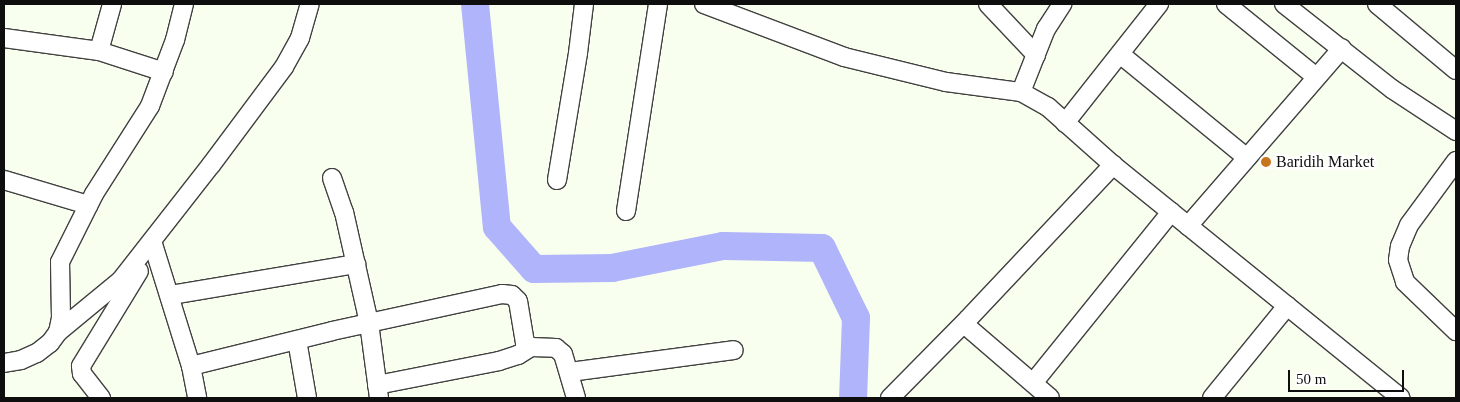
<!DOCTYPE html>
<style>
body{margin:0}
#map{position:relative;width:1460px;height:402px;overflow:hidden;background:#f9ffef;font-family:Georgia,serif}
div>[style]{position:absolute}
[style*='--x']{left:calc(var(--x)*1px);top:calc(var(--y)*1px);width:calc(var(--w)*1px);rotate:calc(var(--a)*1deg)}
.river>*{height:28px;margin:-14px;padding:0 14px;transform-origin:14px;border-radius:14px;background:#b0b4fa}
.roads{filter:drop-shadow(1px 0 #414141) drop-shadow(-1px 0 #414141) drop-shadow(0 1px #414141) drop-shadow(0 -1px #414141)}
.minor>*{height:18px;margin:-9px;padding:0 9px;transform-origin:9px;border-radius:9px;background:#fff}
.dots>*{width:14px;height:14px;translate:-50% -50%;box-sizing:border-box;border:2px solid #fff;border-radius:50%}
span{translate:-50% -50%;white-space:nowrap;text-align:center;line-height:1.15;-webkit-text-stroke:5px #fff;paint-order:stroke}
.poi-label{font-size:16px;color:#0e0e0e}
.left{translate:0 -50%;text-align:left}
.frame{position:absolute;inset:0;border:5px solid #0e0e0e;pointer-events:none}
.scale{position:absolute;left:1288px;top:370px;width:116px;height:22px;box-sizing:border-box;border:2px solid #0e0e0e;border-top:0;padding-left:6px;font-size:15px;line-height:18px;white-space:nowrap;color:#0e0e0e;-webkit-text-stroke:4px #fff;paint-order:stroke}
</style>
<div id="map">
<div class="river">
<div style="--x:475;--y:4;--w:224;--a:84.4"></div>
<div style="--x:497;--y:227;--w:56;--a:48.6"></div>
<div style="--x:534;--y:269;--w:78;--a:-0.7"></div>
<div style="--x:612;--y:268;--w:113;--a:-11.2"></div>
<div style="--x:723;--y:246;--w:99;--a:1.2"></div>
<div style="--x:822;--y:248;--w:78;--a:64.1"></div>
<div style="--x:856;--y:318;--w:80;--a:92.1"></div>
</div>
<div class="roads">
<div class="minor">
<div style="--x:704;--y:4;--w:150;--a:20.7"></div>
<div style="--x:844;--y:57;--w:105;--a:13.8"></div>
<div style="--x:946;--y:82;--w:76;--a:7.6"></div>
<div style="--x:1021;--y:92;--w:31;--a:29"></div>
<div style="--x:1048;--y:107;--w:87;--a:41.7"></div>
<div style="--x:1113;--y:165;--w:370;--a:39"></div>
<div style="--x:988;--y:4;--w:70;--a:46.7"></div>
<div style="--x:1226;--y:4;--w:116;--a:39"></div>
<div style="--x:1284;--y:4;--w:137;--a:38.2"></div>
<div style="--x:1392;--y:89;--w:77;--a:33.3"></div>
<div style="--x:1377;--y:4;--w:103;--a:39.9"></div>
<div style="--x:4;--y:38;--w:96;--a:7.8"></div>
<div style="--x:99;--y:51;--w:68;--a:17.9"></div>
<div style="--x:99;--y:51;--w:49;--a:-74.5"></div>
<div style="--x:1120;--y:54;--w:164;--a:39.3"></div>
<div style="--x:1021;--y:92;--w:68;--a:-68.4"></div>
<div style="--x:1046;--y:29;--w:30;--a:-57"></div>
<div style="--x:1065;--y:123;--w:152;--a:-51.7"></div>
<div style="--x:1456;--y:161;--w:79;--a:126.3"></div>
<div style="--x:1409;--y:225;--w:23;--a:113"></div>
<div style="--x:1400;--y:246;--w:14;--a:98"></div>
<div style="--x:1398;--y:260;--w:23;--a:72"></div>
<div style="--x:1405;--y:282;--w:71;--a:43.9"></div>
<div style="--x:332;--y:178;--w:36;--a:71"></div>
<div style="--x:344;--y:212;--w:114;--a:77.3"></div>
<div style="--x:369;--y:323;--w:76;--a:82.4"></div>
<div style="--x:4;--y:180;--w:88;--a:16.6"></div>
<div style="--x:557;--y:180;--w:129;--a:-80.6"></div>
<div style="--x:578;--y:53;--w:49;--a:-83"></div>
<div style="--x:626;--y:211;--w:209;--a:-81.2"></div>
<div style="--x:1188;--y:226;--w:235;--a:-49.1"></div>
<div style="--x:152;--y:241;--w:131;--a:72.7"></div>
<div style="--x:191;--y:366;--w:33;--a:79"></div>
<div style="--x:171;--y:295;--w:188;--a:-9.5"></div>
<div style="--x:964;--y:324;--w:113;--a:40.7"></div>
<div style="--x:58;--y:332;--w:82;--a:-39.5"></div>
<div style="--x:121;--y:280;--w:146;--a:-52"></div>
<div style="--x:211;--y:165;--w:122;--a:-53.3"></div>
<div style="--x:284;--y:67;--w:33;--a:-61"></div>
<div style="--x:300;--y:38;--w:35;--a:-74"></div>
<div style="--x:297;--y:340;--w:59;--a:80.2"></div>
<div style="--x:4;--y:363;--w:17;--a:-10"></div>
<div style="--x:21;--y:360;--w:17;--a:-24"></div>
<div style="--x:37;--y:353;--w:16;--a:-38"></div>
<div style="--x:50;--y:343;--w:14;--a:-54"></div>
<div style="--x:58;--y:332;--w:14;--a:-78"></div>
<div style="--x:61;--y:318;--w:56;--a:-91"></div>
<div style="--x:60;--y:262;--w:76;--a:-63.4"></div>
<div style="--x:94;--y:194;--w:104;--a:-57.5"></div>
<div style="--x:150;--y:106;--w:71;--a:-69.3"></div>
<div style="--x:175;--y:40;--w:37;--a:-76"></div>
<div style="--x:191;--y:366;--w:145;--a:-13.9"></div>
<div style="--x:332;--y:331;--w:174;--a:-12.3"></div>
<div style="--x:502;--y:294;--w:10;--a:6"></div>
<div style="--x:512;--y:295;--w:8;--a:45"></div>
<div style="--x:518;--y:301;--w:43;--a:80.5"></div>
<div style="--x:525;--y:343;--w:7;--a:34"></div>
<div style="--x:531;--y:347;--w:25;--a:2"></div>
<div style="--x:556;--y:348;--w:9;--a:41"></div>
<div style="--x:563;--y:354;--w:46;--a:73.5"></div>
<div style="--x:570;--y:372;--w:165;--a:-7.6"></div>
<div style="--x:1033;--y:383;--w:220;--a:-51.1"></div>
<div style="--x:377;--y:385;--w:124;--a:-11.1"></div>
<div style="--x:499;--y:361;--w:20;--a:-18"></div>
<div style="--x:518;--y:355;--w:15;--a:-32"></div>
<div style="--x:101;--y:398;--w:31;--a:-128"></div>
<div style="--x:82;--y:374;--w:8;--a:-97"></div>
<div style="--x:81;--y:366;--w:111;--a:-58.6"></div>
<div style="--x:890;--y:398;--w:111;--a:-45.4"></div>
<div style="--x:968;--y:319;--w:212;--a:-46.7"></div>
<div style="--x:1212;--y:398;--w:119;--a:-50.8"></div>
</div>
</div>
<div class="dots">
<div style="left:1266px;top:162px;background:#c8761d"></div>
</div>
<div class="poi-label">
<span class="left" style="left:1276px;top:162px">Baridih Market</span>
</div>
<div class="frame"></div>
<div class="scale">50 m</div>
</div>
